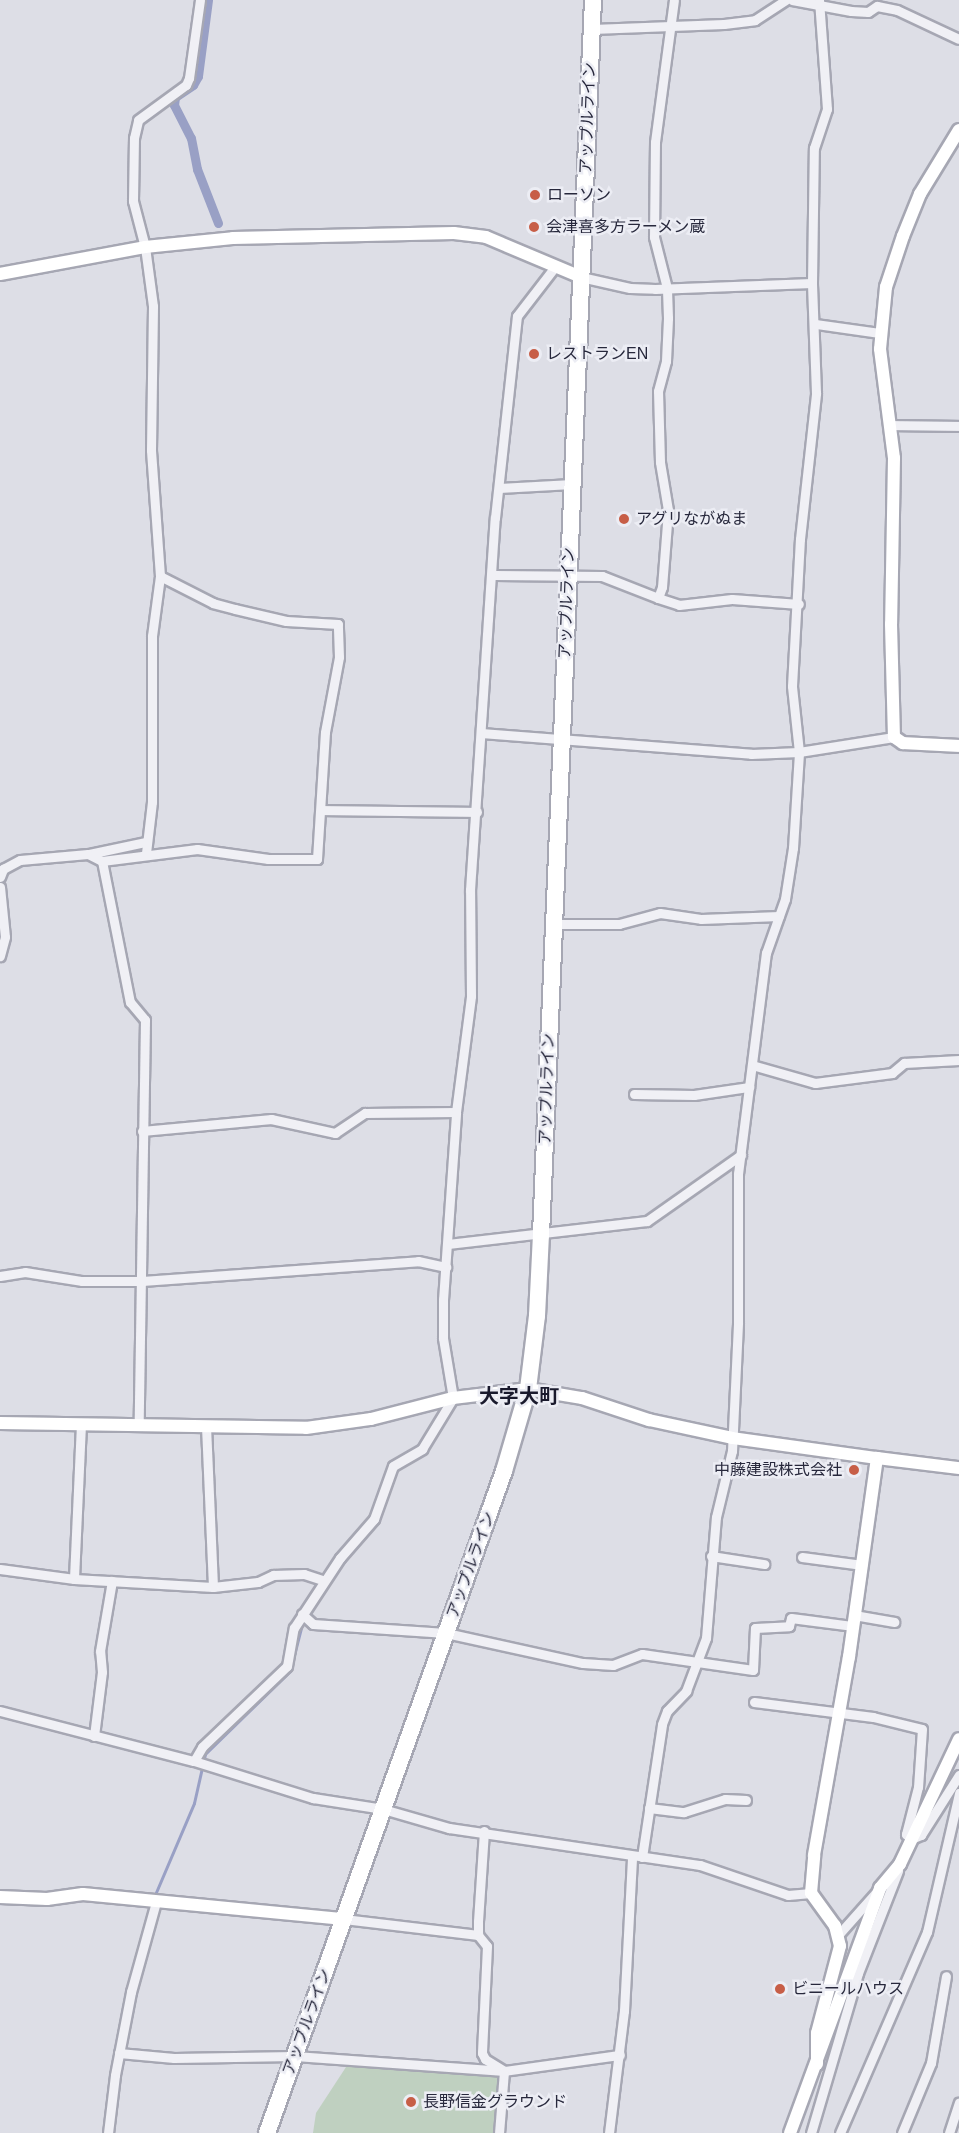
<!DOCTYPE html>
<meta charset="utf-8">
<style>
body{margin:0}
#map{position:relative;width:959px;height:2133px;overflow:hidden;background:#dddee6;font-family:Arial,"Noto Sans JP",sans-serif}
div>[style]{position:absolute}
[style*='--x']{left:calc(var(--x)*1px);top:calc(var(--y)*1px);width:calc(var(--w)*1px);rotate:calc(var(--a)*1deg)}
.green>*{inset:0;background:#bfd0c0}
.stream>*{height:3px;margin:-1.5px;padding:0 1.5px;transform-origin:1.5px;border-radius:1.5px;background:#99a0c5}
.canal>*{height:9px;margin:-4.5px;padding:0 4.5px;transform-origin:4.5px;border-radius:4.5px;background:#99a0c5}
.roads{filter:drop-shadow(2px 0 #a6a7b3) drop-shadow(-2px 0 #a6a7b3) drop-shadow(0 2px #a6a7b3) drop-shadow(0 -2px #a6a7b3)}
.street>*{height:9px;margin:-4.5px;padding:0 4.5px;transform-origin:4.5px;border-radius:4.5px;background:#f0f0f5}
.secondary>*{height:12px;margin:-6px;padding:0 6px;transform-origin:6px;border-radius:6px;background:#fff}
.highway>*{height:16px;margin:-8px;padding:0 8px;transform-origin:8px;border-radius:8px;background:#fff}
.dots>*{width:16px;height:16px;translate:-50% -50%;box-sizing:border-box;border:3px solid #ecedf4;border-radius:50%}
span{translate:-50% -50%;white-space:nowrap;text-align:center;line-height:1.15;-webkit-text-stroke:5px #ecedf4;paint-order:stroke}
.street-label{font-size:16px;color:#27283c}
.poi-label{font-size:16px;color:#27283c}
.left{translate:0 -50%;text-align:left}
.right{translate:-100% -50%;text-align:right}
.quarter-label{font-size:20px;color:#1a1a2d;font-weight:700}
</style>
<div id="map">
<div class="green">
<div style="clip-path:polygon(348px 2064px,501px 2074px,497px 2133px,313px 2133px,316px 2113px)"></div>
</div>
<div class="stream">
<div style="--x:154;--y:1897;--w:102;--a:-66.9"></div>
<div style="--x:194;--y:1803;--w:50;--a:-77.3"></div>
<div style="--x:205;--y:1754;--w:119;--a:-44.3"></div>
<div style="--x:290;--y:1671;--w:49;--a:-75.7"></div>
<div style="--x:127;--y:1989;--w:29;--a:-74"></div>
</div>
<div class="canal">
<div style="--x:208;--y:0;--w:77;--a:97.5"></div>
<div style="--x:198;--y:76;--w:10;--a:119"></div>
<div style="--x:193;--y:85;--w:22;--a:146"></div>
<div style="--x:175;--y:97;--w:8;--a:97"></div>
<div style="--x:174;--y:105;--w:37;--a:63"></div>
<div style="--x:191;--y:138;--w:32;--a:79"></div>
<div style="--x:197;--y:169;--w:58;--a:68.7"></div>
</div>
<div class="roads">
<div class="street">
<div style="--x:792;--y:0;--w:60;--a:10.6"></div>
<div style="--x:851;--y:11;--w:17;--a:3"></div>
<div style="--x:868;--y:12;--w:11;--a:-34"></div>
<div style="--x:877;--y:6;--w:20;--a:11"></div>
<div style="--x:897;--y:10;--w:68;--a:25.1"></div>
<div style="--x:592;--y:29;--w:132;--a:-2.2"></div>
<div style="--x:724;--y:24;--w:31;--a:-7"></div>
<div style="--x:755;--y:20;--w:37;--a:-33"></div>
<div style="--x:581;--y:277;--w:50;--a:12.7"></div>
<div style="--x:630;--y:288;--w:25;--a:2"></div>
<div style="--x:655;--y:289;--w:157;--a:-2.2"></div>
<div style="--x:816;--y:324;--w:65;--a:8"></div>
<div style="--x:891;--y:425;--w:68;--a:0.8"></div>
<div style="--x:499;--y:488;--w:73;--a:-3.1"></div>
<div style="--x:495;--y:575;--w:107;--a:0.5"></div>
<div style="--x:602;--y:576;--w:60;--a:21.4"></div>
<div style="--x:658;--y:598;--w:12;--a:-70"></div>
<div style="--x:662;--y:587;--w:77;--a:-85.5"></div>
<div style="--x:668;--y:510;--w:49;--a:-99.5"></div>
<div style="--x:660;--y:462;--w:71;--a:-91.6"></div>
<div style="--x:658;--y:391;--w:31;--a:-75"></div>
<div style="--x:666;--y:361;--w:43;--a:-87.3"></div>
<div style="--x:668;--y:318;--w:30;--a:-92"></div>
<div style="--x:667;--y:288;--w:53;--a:-104.3"></div>
<div style="--x:654;--y:237;--w:95;--a:-89.4"></div>
<div style="--x:655;--y:142;--w:143;--a:-82.4"></div>
<div style="--x:658;--y:598;--w:22;--a:18"></div>
<div style="--x:679;--y:605;--w:53;--a:-6.5"></div>
<div style="--x:732;--y:599;--w:67;--a:4.3"></div>
<div style="--x:481;--y:733;--w:271;--a:4.4"></div>
<div style="--x:751;--y:754;--w:48;--a:-2.4"></div>
<div style="--x:799;--y:752;--w:96;--a:-9"></div>
<div style="--x:322;--y:810;--w:155;--a:0.7"></div>
<div style="--x:146;--y:853;--w:51;--a:-83.3"></div>
<div style="--x:152;--y:802;--w:166;--a:-90"></div>
<div style="--x:152;--y:636;--w:61;--a:-82.4"></div>
<div style="--x:160;--y:576;--w:126;--a:-94.1"></div>
<div style="--x:151;--y:450;--w:144;--a:-89.2"></div>
<div style="--x:153;--y:306;--w:60;--a:-97.7"></div>
<div style="--x:145;--y:247;--w:48;--a:-104.6"></div>
<div style="--x:133;--y:201;--w:63;--a:-89.1"></div>
<div style="--x:134;--y:138;--w:18;--a:-77"></div>
<div style="--x:138;--y:120;--w:59;--a:-36.1"></div>
<div style="--x:186;--y:85;--w:8;--a:-67"></div>
<div style="--x:189;--y:78;--w:79;--a:-82"></div>
<div style="--x:89;--y:854;--w:57;--a:-12.1"></div>
<div style="--x:102;--y:861;--w:144;--a:78.8"></div>
<div style="--x:130;--y:1002;--w:23;--a:50"></div>
<div style="--x:145;--y:1020;--w:404;--a:90.9"></div>
<div style="--x:0;--y:877;--w:9;--a:-69"></div>
<div style="--x:3;--y:869;--w:19;--a:-28"></div>
<div style="--x:20;--y:860;--w:68;--a:-5"></div>
<div style="--x:88;--y:854;--w:16;--a:27"></div>
<div style="--x:102;--y:861;--w:96;--a:-7.2"></div>
<div style="--x:197;--y:849;--w:72;--a:8"></div>
<div style="--x:268;--y:859;--w:49;--a:0"></div>
<div style="--x:317;--y:859;--w:127;--a:-86.4"></div>
<div style="--x:325;--y:732;--w:76;--a:-79.4"></div>
<div style="--x:339;--y:657;--w:33;--a:-92"></div>
<div style="--x:338;--y:624;--w:52;--a:-176.7"></div>
<div style="--x:286;--y:621;--w:52;--a:-166.8"></div>
<div style="--x:235;--y:609;--w:23;--a:-165"></div>
<div style="--x:213;--y:603;--w:59;--a:-153"></div>
<div style="--x:0;--y:887;--w:50;--a:84.3"></div>
<div style="--x:5;--y:937;--w:20;--a:105"></div>
<div style="--x:554;--y:924;--w:65;--a:0"></div>
<div style="--x:619;--y:924;--w:42;--a:-15"></div>
<div style="--x:660;--y:913;--w:41;--a:8.3"></div>
<div style="--x:701;--y:919;--w:78;--a:-2.2"></div>
<div style="--x:752;--y:1065;--w:66;--a:15.9"></div>
<div style="--x:815;--y:1083;--w:78;--a:-7.4"></div>
<div style="--x:892;--y:1073;--w:16;--a:-40"></div>
<div style="--x:904;--y:1063;--w:55;--a:-3.1"></div>
<div style="--x:634;--y:1094;--w:60;--a:1"></div>
<div style="--x:694;--y:1095;--w:56;--a:-8.3"></div>
<div style="--x:142;--y:1131;--w:130;--a:-5.3"></div>
<div style="--x:271;--y:1119;--w:66;--a:12.3"></div>
<div style="--x:335;--y:1133;--w:36;--a:-34"></div>
<div style="--x:365;--y:1113;--w:91;--a:-0.6"></div>
<div style="--x:448;--y:1244;--w:200;--a:-6.6"></div>
<div style="--x:647;--y:1221;--w:115;--a:-35.1"></div>
<div style="--x:0;--y:1276;--w:25;--a:-9"></div>
<div style="--x:25;--y:1272;--w:58;--a:9"></div>
<div style="--x:82;--y:1281;--w:60;--a:0"></div>
<div style="--x:142;--y:1281;--w:277;--a:-4.1"></div>
<div style="--x:418;--y:1261;--w:29;--a:12"></div>
<div style="--x:81;--y:1424;--w:155;--a:92.6"></div>
<div style="--x:74;--y:1579;--w:139;--a:3.3"></div>
<div style="--x:213;--y:1587;--w:45;--a:-6.3"></div>
<div style="--x:258;--y:1582;--w:17;--a:-25"></div>
<div style="--x:273;--y:1575;--w:31;--a:-2"></div>
<div style="--x:304;--y:1574;--w:20;--a:18"></div>
<div style="--x:206;--y:1426;--w:161;--a:87.5"></div>
<div style="--x:711;--y:1556;--w:54;--a:8.6"></div>
<div style="--x:802;--y:1557;--w:61;--a:7.6"></div>
<div style="--x:0;--y:1569;--w:75;--a:7.7"></div>
<div style="--x:302;--y:1614;--w:15;--a:42"></div>
<div style="--x:313;--y:1624;--w:133;--a:3.9"></div>
<div style="--x:446;--y:1633;--w:140;--a:12.4"></div>
<div style="--x:583;--y:1663;--w:30;--a:4"></div>
<div style="--x:613;--y:1665;--w:31;--a:-21"></div>
<div style="--x:642;--y:1654;--w:112;--a:8.2"></div>
<div style="--x:753;--y:1670;--w:42;--a:-87.3"></div>
<div style="--x:755;--y:1628;--w:34;--a:-3"></div>
<div style="--x:789;--y:1626;--w:8;--a:-76"></div>
<div style="--x:791;--y:1618;--w:63;--a:7.4"></div>
<div style="--x:854;--y:1615;--w:41;--a:9.9"></div>
<div style="--x:754;--y:1702;--w:120;--a:7.2"></div>
<div style="--x:873;--y:1717;--w:50;--a:13.8"></div>
<div style="--x:922;--y:1729;--w:58;--a:93.9"></div>
<div style="--x:918;--y:1787;--w:49;--a:104.3"></div>
<div style="--x:906;--y:1834;--w:7;--a:45"></div>
<div style="--x:911;--y:1839;--w:11;--a:-22"></div>
<div style="--x:921;--y:1835;--w:71;--a:-57.7"></div>
<div style="--x:0;--y:1711;--w:200;--a:14.5"></div>
<div style="--x:194;--y:1761;--w:125;--a:17.3"></div>
<div style="--x:313;--y:1798;--w:71;--a:8.9"></div>
<div style="--x:383;--y:1809;--w:69;--a:16.1"></div>
<div style="--x:449;--y:1828;--w:254;--a:8.4"></div>
<div style="--x:700;--y:1865;--w:93;--a:18.8"></div>
<div style="--x:788;--y:1895;--w:23;--a:-5"></div>
<div style="--x:94;--y:1736;--w:64;--a:-82.9"></div>
<div style="--x:102;--y:1672;--w:21;--a:-95"></div>
<div style="--x:100;--y:1651;--w:71;--a:-80.3"></div>
<div style="--x:194;--y:1761;--w:16;--a:-60"></div>
<div style="--x:202;--y:1747;--w:117;--a:-43.6"></div>
<div style="--x:287;--y:1666;--w:39;--a:-80"></div>
<div style="--x:294;--y:1628;--w:84;--a:-56.7"></div>
<div style="--x:340;--y:1558;--w:52;--a:-48.9"></div>
<div style="--x:374;--y:1519;--w:56;--a:-70.3"></div>
<div style="--x:393;--y:1466;--w:34;--a:-30"></div>
<div style="--x:422;--y:1449;--w:60;--a:-58.7"></div>
<div style="--x:453;--y:1398;--w:61;--a:-99.5"></div>
<div style="--x:443;--y:1338;--w:38;--a:-90"></div>
<div style="--x:443;--y:1300;--w:188;--a:-86"></div>
<div style="--x:456;--y:1112;--w:117;--a:-82.6"></div>
<div style="--x:471;--y:996;--w:106;--a:-90.5"></div>
<div style="--x:470;--y:890;--w:373;--a:-86.2"></div>
<div style="--x:495;--y:518;--w:203;--a:-83.8"></div>
<div style="--x:517;--y:316;--w:61;--a:-52.4"></div>
<div style="--x:649;--y:1808;--w:35;--a:7"></div>
<div style="--x:684;--y:1812;--w:43;--a:-17.6"></div>
<div style="--x:725;--y:1799;--w:21;--a:3"></div>
<div style="--x:484;--y:1831;--w:91;--a:93.8"></div>
<div style="--x:478;--y:1922;--w:13;--a:90"></div>
<div style="--x:478;--y:1935;--w:14;--a:51"></div>
<div style="--x:487;--y:1946;--w:107;--a:92.7"></div>
<div style="--x:482;--y:2053;--w:7;--a:63"></div>
<div style="--x:485;--y:2059;--w:22;--a:32"></div>
<div style="--x:504;--y:2071;--w:117;--a:-7.9"></div>
<div style="--x:642;--y:1857;--w:134;--a:-81.4"></div>
<div style="--x:662;--y:1724;--w:14;--a:-69"></div>
<div style="--x:667;--y:1711;--w:28;--a:-46"></div>
<div style="--x:686;--y:1691;--w:57;--a:-69.3"></div>
<div style="--x:706;--y:1638;--w:121;--a:-85.3"></div>
<div style="--x:716;--y:1517;--w:68;--a:-76.4"></div>
<div style="--x:732;--y:1451;--w:129;--a:-87.3"></div>
<div style="--x:738;--y:1322;--w:148;--a:-90"></div>
<div style="--x:738;--y:1174;--w:223;--a:-82.8"></div>
<div style="--x:766;--y:953;--w:57;--a:-70.6"></div>
<div style="--x:785;--y:899;--w:52;--a:-81.1"></div>
<div style="--x:793;--y:848;--w:96;--a:-86.4"></div>
<div style="--x:799;--y:752;--w:66;--a:-96.1"></div>
<div style="--x:792;--y:686;--w:147;--a:-86.9"></div>
<div style="--x:800;--y:539;--w:147;--a:-83.7"></div>
<div style="--x:816;--y:393;--w:110;--a:-92.1"></div>
<div style="--x:812;--y:283;--w:135;--a:-89.2"></div>
<div style="--x:814;--y:148;--w:41;--a:-71.6"></div>
<div style="--x:827;--y:109;--w:109;--a:-94.2"></div>
<div style="--x:344;--y:1919;--w:135;--a:6.8"></div>
<div style="--x:839;--y:1934;--w:59;--a:-48.4"></div>
<div style="--x:119;--y:2053;--w:55;--a:5.2"></div>
<div style="--x:174;--y:2058;--w:121;--a:-0.9"></div>
<div style="--x:295;--y:2056;--w:210;--a:4.1"></div>
<div style="--x:504;--y:2071;--w:62;--a:94.6"></div>
<div style="--x:108;--y:2133;--w:58;--a:-83.1"></div>
<div style="--x:115;--y:2075;--w:85;--a:-79.1"></div>
<div style="--x:131;--y:1992;--w:93;--a:-74.5"></div>
<div style="--x:609;--y:2133;--w:123;--a:-83"></div>
<div style="--x:624;--y:2011;--w:155;--a:-87"></div>
<div style="--x:811;--y:2133;--w:167;--a:-73.6"></div>
<div style="--x:858;--y:1973;--w:110;--a:-68.6"></div>
<div style="--x:840;--y:2133;--w:219;--a:-66.6"></div>
<div style="--x:927;--y:1932;--w:143;--a:-77"></div>
<div style="--x:902;--y:2133;--w:76;--a:-67.5"></div>
<div style="--x:931;--y:2063;--w:88;--a:-80.2"></div>
<div style="--x:949;--y:2133;--w:32;--a:-72"></div>
</div>
<div class="secondary">
<div style="--x:959;--y:130;--w:75;--a:121.4"></div>
<div style="--x:920;--y:194;--w:45;--a:112"></div>
<div style="--x:903;--y:236;--w:54;--a:108.4"></div>
<div style="--x:886;--y:287;--w:62;--a:95.5"></div>
<div style="--x:880;--y:349;--w:110;--a:82.7"></div>
<div style="--x:894;--y:458;--w:166;--a:91"></div>
<div style="--x:891;--y:624;--w:113;--a:88.5"></div>
<div style="--x:894;--y:737;--w:11;--a:34"></div>
<div style="--x:903;--y:743;--w:56;--a:3.1"></div>
<div style="--x:0;--y:274;--w:147;--a:-10.5"></div>
<div style="--x:145;--y:247;--w:88;--a:-5.8"></div>
<div style="--x:233;--y:238;--w:221;--a:-1.3"></div>
<div style="--x:454;--y:233;--w:32;--a:7"></div>
<div style="--x:486;--y:237;--w:103;--a:22.8"></div>
<div style="--x:0;--y:1423;--w:306;--a:0.9"></div>
<div style="--x:306;--y:1428;--w:66;--a:-7.9"></div>
<div style="--x:371;--y:1419;--w:85;--a:-14.4"></div>
<div style="--x:453;--y:1398;--w:76;--a:-6.8"></div>
<div style="--x:528;--y:1389;--w:55;--a:9.5"></div>
<div style="--x:582;--y:1398;--w:71;--a:18.2"></div>
<div style="--x:649;--y:1420;--w:85;--a:12.2"></div>
<div style="--x:732;--y:1438;--w:146;--a:7.9"></div>
<div style="--x:0;--y:1897;--w:47;--a:2.4"></div>
<div style="--x:47;--y:1899;--w:36;--a:-8"></div>
<div style="--x:83;--y:1894;--w:262;--a:5.5"></div>
<div style="--x:817;--y:2064;--w:31;--a:-90"></div>
<div style="--x:817;--y:2033;--w:90;--a:-75.2"></div>
<div style="--x:840;--y:1946;--w:21;--a:-104"></div>
<div style="--x:835;--y:1926;--w:41;--a:-126"></div>
<div style="--x:811;--y:1893;--w:38;--a:-85"></div>
<div style="--x:814;--y:1855;--w:201;--a:-80"></div>
<div style="--x:849;--y:1657;--w:201;--a:-82"></div>
<div style="--x:877;--y:1458;--w:83;--a:7"></div>
<div style="--x:790;--y:2133;--w:261;--a:-69.8"></div>
<div style="--x:880;--y:1888;--w:31;--a:-50"></div>
<div style="--x:900;--y:1864;--w:138;--a:-64.7"></div>
</div>
<div class="highway">
<div style="--x:267;--y:2133;--w:703;--a:-70.3"></div>
<div style="--x:504;--y:1471;--w:85;--a:-73.7"></div>
<div style="--x:528;--y:1389;--w:74;--a:-83"></div>
<div style="--x:537;--y:1316;--w:81;--a:-87.2"></div>
<div style="--x:541;--y:1235;--w:1236;--a:-87.59"></div>
</div>
</div>
<div class="dots">
<div style="left:535px;top:195px;background:#c75e47"></div>
<div style="left:534px;top:227px;background:#c75e47"></div>
<div style="left:534px;top:354px;background:#c75e47"></div>
<div style="left:624px;top:519px;background:#c75e47"></div>
<div style="left:854px;top:1470px;background:#c75e47"></div>
<div style="left:780px;top:1989px;background:#c75e47"></div>
<div style="left:411px;top:2102px;background:#c75e47"></div>
</div>
<div class="street-label">
<span style="left:588px;top:118px;rotate:-88deg">アップルライン</span>
<span style="left:567px;top:603px;rotate:-88deg">アップルライン</span>
<span style="left:547px;top:1089px;rotate:-88deg">アップルライン</span>
<span style="left:471px;top:1565px;rotate:-70deg">アップルライン</span>
<span style="left:307px;top:2022px;rotate:-70deg">アップルライン</span>
</div>
<div class="poi-label">
<span class="left" style="left:547px;top:195px">ローソン</span>
<span class="left" style="left:546px;top:227px">会津喜多方ラーメン蔵</span>
<span class="left" style="left:546px;top:354px">レストランEN</span>
<span class="left" style="left:636px;top:519px">アグリながぬま</span>
<span class="right" style="left:842px;top:1470px">中藤建設株式会社</span>
<span class="left" style="left:792px;top:1989px">ビニールハウス</span>
<span class="left" style="left:423px;top:2102px">長野信金グラウンド</span>
</div>
<div class="quarter-label">
<span style="left:519px;top:1396px">大字大町</span>
</div>
</div>
